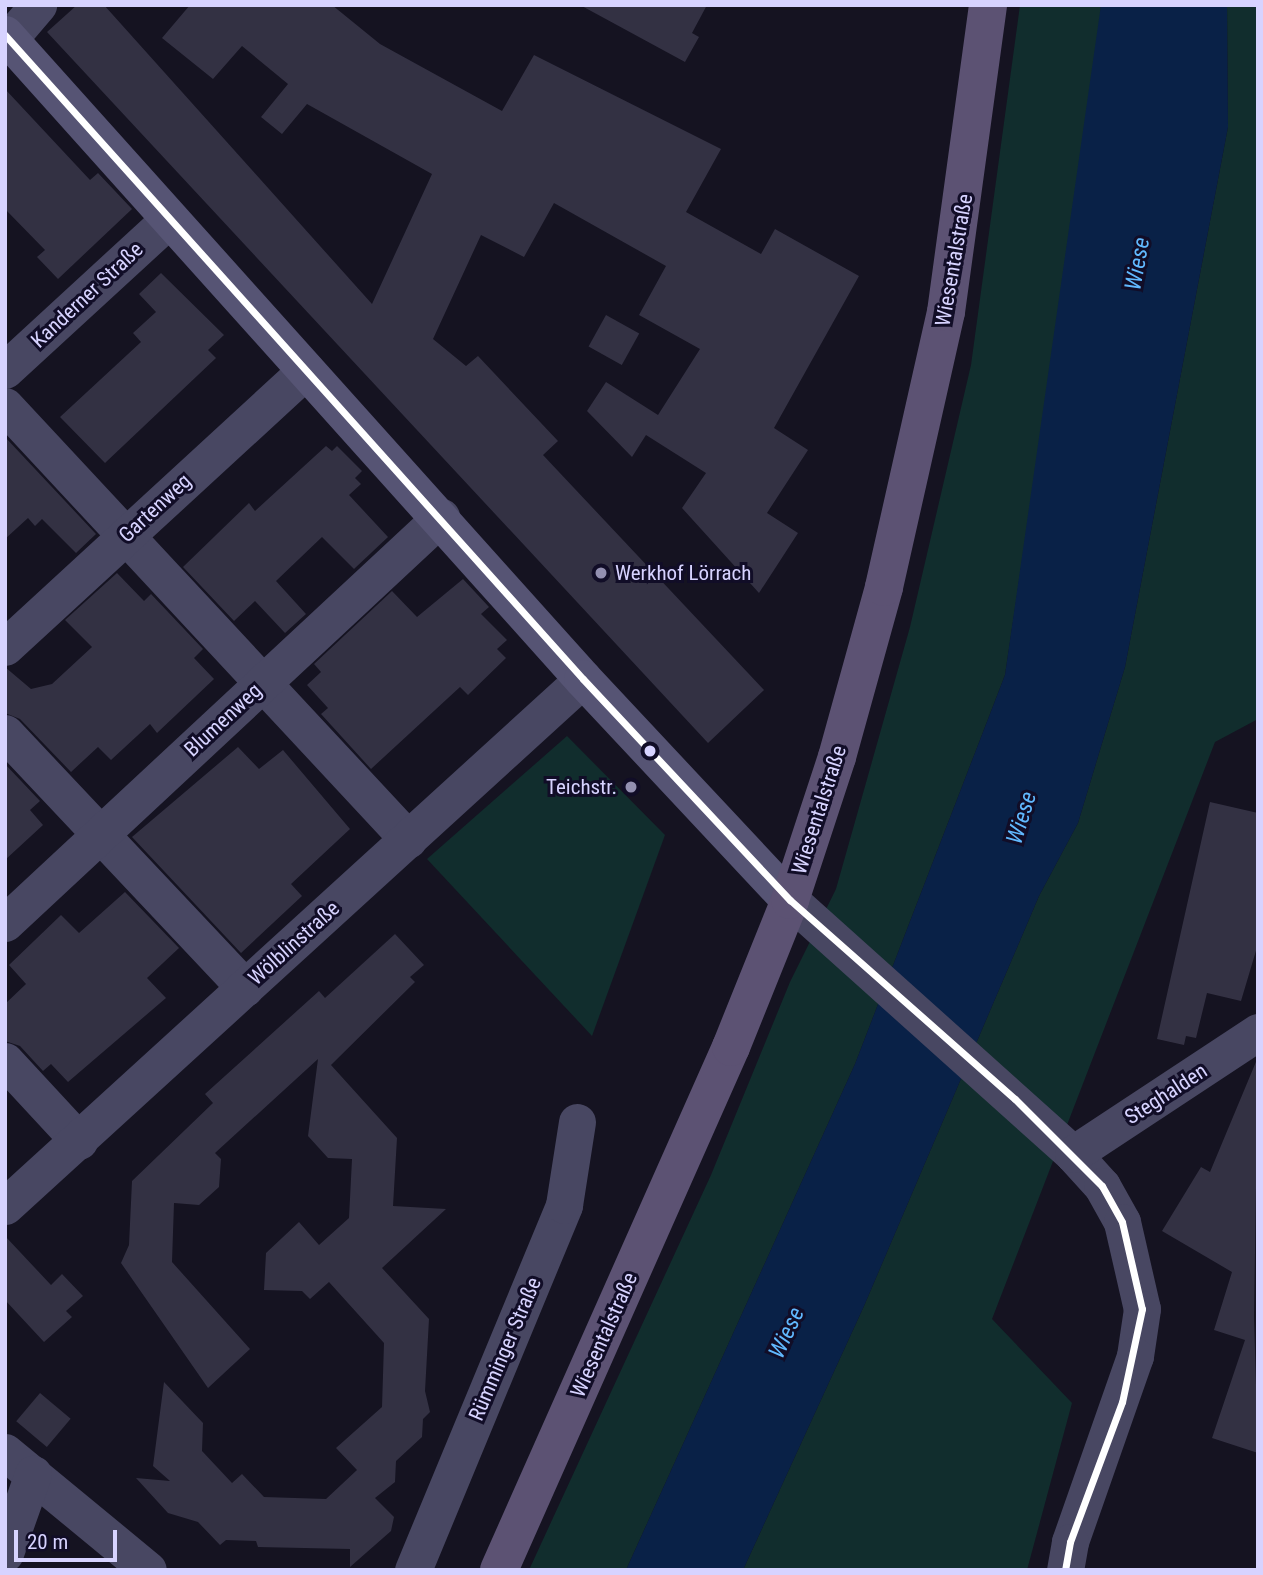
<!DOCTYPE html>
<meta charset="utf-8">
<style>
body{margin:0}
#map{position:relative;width:1263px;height:1575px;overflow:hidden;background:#151321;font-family:"Roboto Condensed",sans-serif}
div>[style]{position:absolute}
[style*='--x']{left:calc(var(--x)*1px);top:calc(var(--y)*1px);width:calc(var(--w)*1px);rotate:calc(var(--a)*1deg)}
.green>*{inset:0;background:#112d2d}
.water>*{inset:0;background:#092147}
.building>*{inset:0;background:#333143;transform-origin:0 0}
.street>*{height:37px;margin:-18.5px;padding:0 18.5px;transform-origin:18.5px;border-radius:18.5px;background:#484762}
.secondary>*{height:38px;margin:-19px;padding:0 19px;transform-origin:19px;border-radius:19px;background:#565474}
.primary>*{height:38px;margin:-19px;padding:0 19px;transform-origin:19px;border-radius:19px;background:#5c5273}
.bus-1>*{height:7px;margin:-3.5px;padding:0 3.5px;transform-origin:3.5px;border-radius:3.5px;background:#fff}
.dots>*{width:19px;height:19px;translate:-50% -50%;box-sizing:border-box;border:4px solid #110d27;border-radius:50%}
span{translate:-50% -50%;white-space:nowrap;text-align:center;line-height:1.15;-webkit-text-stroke:6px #110d27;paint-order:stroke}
.street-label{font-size:21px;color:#d7d3ff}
.poi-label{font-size:21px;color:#d7d3ff}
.left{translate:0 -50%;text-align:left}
.right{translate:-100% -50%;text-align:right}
.water-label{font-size:23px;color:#61b9ff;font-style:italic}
.frame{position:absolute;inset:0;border:7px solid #d7d3ff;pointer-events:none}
.scale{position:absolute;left:14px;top:1530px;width:103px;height:32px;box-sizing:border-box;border:4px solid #d7d3ff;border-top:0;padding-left:9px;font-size:21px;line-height:24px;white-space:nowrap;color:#d7d3ff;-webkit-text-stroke:5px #110d27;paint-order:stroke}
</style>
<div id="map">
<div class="green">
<div style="clip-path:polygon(1020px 5px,1101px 5px,1100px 39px,1005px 675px,855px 1064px,626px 1570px,529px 1570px,711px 1175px,790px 982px,836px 889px,910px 627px,971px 365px)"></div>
<div style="clip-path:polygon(1227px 5px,1258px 5px,1258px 719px,1215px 742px,992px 1319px,1072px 1403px,1027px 1570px,743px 1570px,864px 1306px,1039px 896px,1078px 823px,1125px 667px,1228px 127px)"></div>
<div style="clip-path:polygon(567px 736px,665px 835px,592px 1036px,427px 859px)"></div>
</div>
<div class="water">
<div style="clip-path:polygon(1101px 5px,1227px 5px,1228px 127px,1125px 667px,1078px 823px,1039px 896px,864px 1306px,743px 1570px,626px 1570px,855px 1064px,1005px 675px)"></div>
</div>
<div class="building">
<div style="clip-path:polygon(77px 5px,104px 5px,372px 304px,432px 174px,307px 104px,282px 134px,261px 117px,288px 84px,242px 46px,213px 79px,162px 38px,190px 5px,332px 5px,380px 44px,502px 111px,534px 55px,721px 149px,686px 212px,761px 254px,775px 229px,859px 276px,774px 428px,808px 450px,767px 513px,798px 533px,759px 593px,682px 508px,706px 473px,646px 435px,632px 457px,587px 411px,606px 382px,658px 415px,700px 349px,639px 315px,666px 266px,554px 203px,524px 257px,481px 235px,433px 339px,466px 366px,478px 356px,558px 441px,543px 455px,764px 690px,708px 743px,47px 32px)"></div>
<div style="clip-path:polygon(580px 5px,707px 5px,692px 33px,699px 37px,685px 62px)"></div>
<div style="clip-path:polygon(5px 89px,90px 180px,98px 173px,132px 209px,58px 279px,37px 257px,45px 250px,5px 209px)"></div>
<div style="clip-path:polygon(161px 273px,224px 335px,208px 350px,216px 358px,105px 463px,60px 417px,141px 342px,133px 333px,156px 312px,139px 294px)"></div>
<div style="left:606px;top:315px;width:38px;height:36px;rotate:29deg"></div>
<div style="clip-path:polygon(5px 437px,96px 534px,76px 553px,42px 519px,35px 526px,28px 518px,5px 539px)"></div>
<div style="clip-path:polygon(326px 446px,332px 451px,337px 446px,362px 471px,355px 478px,361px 484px,349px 495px,388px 537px,354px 569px,322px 537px,276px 581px,306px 614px,285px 633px,255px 601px,234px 621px,183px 567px,249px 503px,255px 511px)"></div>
<div style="clip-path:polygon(117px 573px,144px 601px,151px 594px,203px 649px,194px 658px,214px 679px,157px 733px,150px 724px,111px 760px,98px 747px,71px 772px,20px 719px,5px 713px,5px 667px,31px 689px,52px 684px,92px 647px,65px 620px)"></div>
<div style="clip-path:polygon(463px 579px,489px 607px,481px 614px,507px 640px,497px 649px,506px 658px,468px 695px,460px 687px,371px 769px,321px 714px,328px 708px,307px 685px,321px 672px,314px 664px,392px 591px,417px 617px)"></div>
<div style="clip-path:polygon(238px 747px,259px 769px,283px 750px,350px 829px,291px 884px,302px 896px,241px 953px,132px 837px)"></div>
<div style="clip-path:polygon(5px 764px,40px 801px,30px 810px,43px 825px,5px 860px)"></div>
<div style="clip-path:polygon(1210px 802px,1258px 813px,1258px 944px,1241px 1001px,1207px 993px,1196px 1038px,1186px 1036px,1184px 1045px,1157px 1039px)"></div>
<div style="clip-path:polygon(125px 892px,179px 948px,147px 978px,166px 998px,68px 1082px,51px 1064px,43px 1071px,20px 1046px,5px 1041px,5px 1004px,26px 984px,9px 965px,61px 915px,79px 933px)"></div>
<div style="clip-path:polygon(395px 934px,424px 965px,410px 977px,415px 982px,331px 1065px,397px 1138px,393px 1206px,446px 1209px,382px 1268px,429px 1319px,425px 1391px,430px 1412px,423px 1419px,422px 1437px,396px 1461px,395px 1482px,375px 1498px,394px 1517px,391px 1531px,350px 1567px,350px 1549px,258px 1547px,256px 1541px,226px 1540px,220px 1545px,198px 1522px,168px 1513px,136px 1478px,170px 1481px,153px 1466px,164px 1382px,203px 1423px,202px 1451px,232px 1483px,242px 1474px,264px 1497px,326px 1499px,357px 1470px,336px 1448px,382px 1407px,384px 1343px,329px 1282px,310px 1299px,302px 1291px,264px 1290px,266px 1253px,299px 1222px,319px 1245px,349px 1218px,352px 1159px,328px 1158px,308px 1136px,318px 1059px,215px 1153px,221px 1159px,219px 1187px,199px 1205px,174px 1203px,172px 1262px,250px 1349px,208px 1388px,121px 1263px,129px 1245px,132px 1181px,213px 1103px,205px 1094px,319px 991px,325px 998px)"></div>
<div style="clip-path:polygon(1258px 1057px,1254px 1317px,1258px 1453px,1212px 1438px,1245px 1340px,1214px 1330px,1232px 1272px,1162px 1231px,1201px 1167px,1210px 1172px)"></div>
<div style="clip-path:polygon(5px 1236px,51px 1285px,62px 1274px,83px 1296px,66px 1311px,72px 1317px,44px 1342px,5px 1300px)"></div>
<div style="left:40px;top:1393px;width:40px;height:37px;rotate:40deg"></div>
</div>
<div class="street">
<div style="--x:9;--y:39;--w:45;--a:-49.5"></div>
<div style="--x:5;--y:370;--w:223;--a:-42.6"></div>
<div style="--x:5;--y:406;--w:592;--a:47.06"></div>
<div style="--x:5;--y:647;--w:409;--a:-42.6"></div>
<div style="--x:5;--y:733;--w:350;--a:46.7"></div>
<div style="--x:790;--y:900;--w:380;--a:41.9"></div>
<div style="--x:1073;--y:1154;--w:43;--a:47.8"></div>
<div style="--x:1102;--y:1186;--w:41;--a:60.9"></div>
<div style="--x:1122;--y:1222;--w:89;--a:77.1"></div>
<div style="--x:1142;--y:1309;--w:48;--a:98.5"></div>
<div style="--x:1135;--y:1356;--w:197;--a:109.3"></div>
<div style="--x:1070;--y:1542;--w:28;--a:100"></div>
<div style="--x:5;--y:923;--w:596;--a:-42.96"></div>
<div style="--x:5;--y:1061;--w:109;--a:47.2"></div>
<div style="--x:1073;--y:1154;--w:222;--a:-33.4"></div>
<div style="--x:5;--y:1206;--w:782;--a:-42.36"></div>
<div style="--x:5;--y:1452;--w:185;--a:39.5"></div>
<div style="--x:5;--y:1553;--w:84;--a:-70.5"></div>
<div style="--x:413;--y:1570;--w:395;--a:-67.5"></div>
<div style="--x:564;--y:1205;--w:84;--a:-81.1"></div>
</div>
<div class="secondary">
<div style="--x:5;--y:35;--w:865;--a:48.09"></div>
<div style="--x:583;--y:679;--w:303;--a:46.9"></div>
</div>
<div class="primary">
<div style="--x:499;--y:1570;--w:572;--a:-66.08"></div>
<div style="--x:731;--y:1047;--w:158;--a:-68.1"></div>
<div style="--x:790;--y:900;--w:151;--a:-71.8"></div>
<div style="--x:837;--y:757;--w:176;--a:-74.5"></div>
<div style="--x:884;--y:587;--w:282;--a:-77.3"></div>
<div style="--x:946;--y:312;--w:310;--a:-82.2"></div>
</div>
<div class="bus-1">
<div style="--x:5;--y:35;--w:865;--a:48.09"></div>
<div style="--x:583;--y:679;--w:303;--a:46.9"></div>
<div style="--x:790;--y:900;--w:300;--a:41.5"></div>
<div style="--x:1015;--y:1099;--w:123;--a:45"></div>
<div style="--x:1102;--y:1186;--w:41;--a:60.9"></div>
<div style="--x:1122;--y:1222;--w:89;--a:77.1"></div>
<div style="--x:1142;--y:1309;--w:95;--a:102.1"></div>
<div style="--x:1122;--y:1402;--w:149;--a:110.4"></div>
<div style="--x:1070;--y:1542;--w:28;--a:100"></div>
</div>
<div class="dots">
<div style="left:601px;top:573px;background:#9390b1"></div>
<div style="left:650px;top:751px;background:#d7d3ff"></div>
<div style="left:631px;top:787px;background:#9390b1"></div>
</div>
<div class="street-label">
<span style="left:954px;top:260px;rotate:-80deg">Wiesentalstraße</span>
<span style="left:87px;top:295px;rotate:-43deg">Kanderner Straße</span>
<span style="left:155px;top:508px;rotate:-43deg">Gartenweg</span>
<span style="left:223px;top:720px;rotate:-43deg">Blumenweg</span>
<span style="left:819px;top:810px;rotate:-72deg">Wiesentalstraße</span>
<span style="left:294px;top:943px;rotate:-42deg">Wölblinstraße</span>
<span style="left:1166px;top:1094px;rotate:-33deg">Steghalden</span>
<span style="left:604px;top:1335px;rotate:-66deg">Wiesentalstraße</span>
<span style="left:505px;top:1349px;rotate:-67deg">Rümminger Straße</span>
</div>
<div class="poi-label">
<span class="left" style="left:615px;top:573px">Werkhof Lörrach</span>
<span class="right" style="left:617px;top:787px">Teichstr.</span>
</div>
<div class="water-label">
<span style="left:1138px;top:264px;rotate:-80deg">Wiese</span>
<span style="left:1022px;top:818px;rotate:-73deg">Wiese</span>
<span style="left:787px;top:1333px;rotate:-65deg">Wiese</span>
</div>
<div class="frame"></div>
<div class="scale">20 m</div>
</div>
